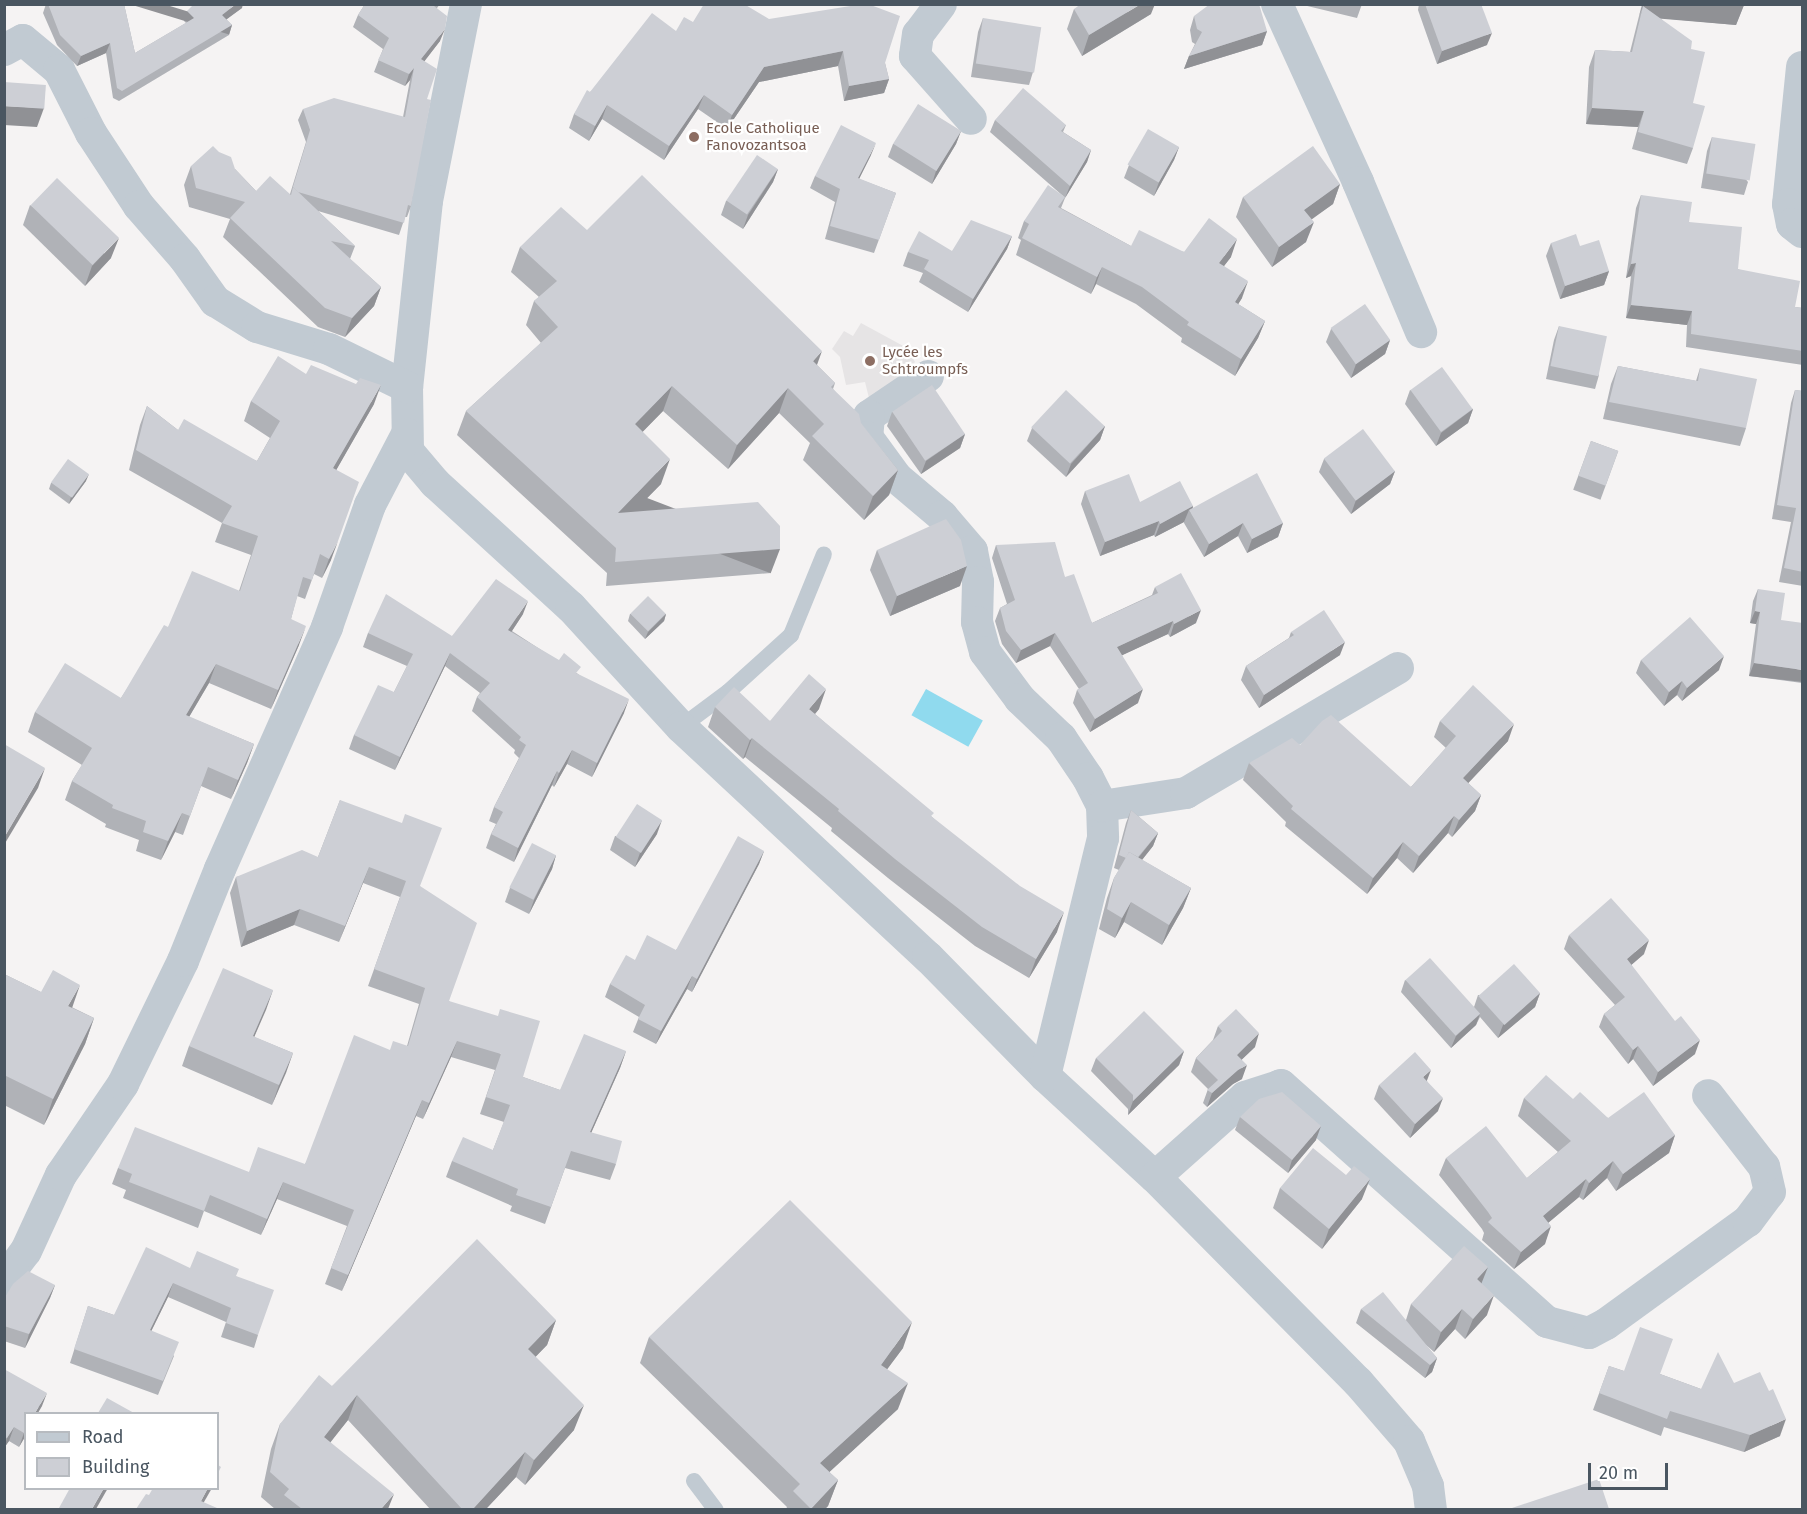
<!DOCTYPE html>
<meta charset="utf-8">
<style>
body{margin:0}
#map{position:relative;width:1807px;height:1514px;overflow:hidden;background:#f5f3f3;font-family:"Fira Sans",sans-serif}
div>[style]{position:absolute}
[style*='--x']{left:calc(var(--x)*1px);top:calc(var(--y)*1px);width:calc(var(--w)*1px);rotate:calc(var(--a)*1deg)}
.education>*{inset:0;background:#e6e4e5}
.water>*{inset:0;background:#90daee;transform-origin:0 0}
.lane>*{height:16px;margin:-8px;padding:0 8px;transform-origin:8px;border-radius:8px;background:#c1cad2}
.street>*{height:32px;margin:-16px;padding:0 16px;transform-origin:16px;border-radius:16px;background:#c1cad2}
.wall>*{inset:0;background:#b0b2b7;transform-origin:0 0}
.shaded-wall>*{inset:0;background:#909195;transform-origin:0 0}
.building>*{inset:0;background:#cdcfd5;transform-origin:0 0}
.dots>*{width:16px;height:16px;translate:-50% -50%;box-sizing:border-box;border:3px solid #fff;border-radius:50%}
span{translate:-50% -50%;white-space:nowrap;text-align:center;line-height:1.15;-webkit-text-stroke:4.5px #fff;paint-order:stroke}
.education-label{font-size:15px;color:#785e54}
.left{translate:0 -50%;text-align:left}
.frame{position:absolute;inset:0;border:6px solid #4a5661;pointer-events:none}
.legend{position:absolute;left:24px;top:1412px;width:195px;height:78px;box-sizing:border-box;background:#fff;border:2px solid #b7bbc0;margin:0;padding:8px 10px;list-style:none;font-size:18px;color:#4a5661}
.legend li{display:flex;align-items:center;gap:12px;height:30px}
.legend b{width:30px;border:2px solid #b7bbc0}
.scale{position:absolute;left:1588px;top:1463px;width:80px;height:27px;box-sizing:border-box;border:3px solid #4a5661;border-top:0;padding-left:8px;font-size:18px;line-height:21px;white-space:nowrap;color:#4a5661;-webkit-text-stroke:4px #fff;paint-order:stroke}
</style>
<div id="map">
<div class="education">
<div style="clip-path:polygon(861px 323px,907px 348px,915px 362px,895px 385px,869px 398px,865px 382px,846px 385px,840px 357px,832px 349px,844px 331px,853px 336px)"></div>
</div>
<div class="water">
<div style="left:926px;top:689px;width:65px;height:30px;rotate:29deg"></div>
</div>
<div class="lane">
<div style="--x:681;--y:727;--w:59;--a:-36.7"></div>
<div style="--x:728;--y:692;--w:85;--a:-42.1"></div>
<div style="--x:791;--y:635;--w:87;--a:-67.8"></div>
<div style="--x:694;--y:1481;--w:36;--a:53"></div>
</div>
<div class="street">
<div style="--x:466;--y:4;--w:201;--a:101.2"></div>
<div style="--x:427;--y:201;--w:187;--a:96.1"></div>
<div style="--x:407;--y:387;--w:64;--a:89.1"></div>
<div style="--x:408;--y:451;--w:42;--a:49.8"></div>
<div style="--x:435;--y:483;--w:184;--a:42.4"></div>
<div style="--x:571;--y:607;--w:163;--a:47.5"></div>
<div style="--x:681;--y:727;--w:338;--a:43"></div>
<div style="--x:928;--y:957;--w:167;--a:45.5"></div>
<div style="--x:1045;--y:1076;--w:149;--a:42.6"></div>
<div style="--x:1155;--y:1177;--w:289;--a:45.3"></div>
<div style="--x:1358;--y:1382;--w:78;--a:49.2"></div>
<div style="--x:1409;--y:1441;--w:49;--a:67.1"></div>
<div style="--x:1428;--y:1486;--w:24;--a:83"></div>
<div style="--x:941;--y:4;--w:38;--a:127"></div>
<div style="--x:918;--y:34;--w:22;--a:98"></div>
<div style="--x:915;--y:56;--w:84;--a:48.4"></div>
<div style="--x:1277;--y:4;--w:196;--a:65.5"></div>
<div style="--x:1358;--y:182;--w:163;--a:67.2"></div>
<div style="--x:4;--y:50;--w:21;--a:-28"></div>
<div style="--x:23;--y:40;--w:47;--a:39.8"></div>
<div style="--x:59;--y:70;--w:71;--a:63.1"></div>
<div style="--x:91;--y:133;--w:87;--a:56.7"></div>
<div style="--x:139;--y:206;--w:70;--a:49"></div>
<div style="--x:185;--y:259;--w:52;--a:54.5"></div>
<div style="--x:215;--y:301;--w:49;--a:31.8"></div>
<div style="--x:257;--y:327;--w:75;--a:17"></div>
<div style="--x:329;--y:349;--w:87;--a:26"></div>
<div style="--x:1802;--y:67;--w:138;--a:95.8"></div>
<div style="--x:1788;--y:204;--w:20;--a:79"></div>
<div style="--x:1792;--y:224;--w:13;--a:39"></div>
<div style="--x:928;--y:376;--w:71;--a:145.9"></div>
<div style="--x:869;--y:416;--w:21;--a:95"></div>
<div style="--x:867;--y:437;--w:51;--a:53.8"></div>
<div style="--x:897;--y:478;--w:59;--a:40.2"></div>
<div style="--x:942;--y:516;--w:46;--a:49.4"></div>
<div style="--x:972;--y:551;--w:32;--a:79"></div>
<div style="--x:978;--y:582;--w:40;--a:91.4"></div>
<div style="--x:977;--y:622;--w:31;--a:75"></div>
<div style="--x:985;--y:652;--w:59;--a:53.3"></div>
<div style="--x:1020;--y:699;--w:57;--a:43.6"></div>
<div style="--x:1061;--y:738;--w:48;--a:56"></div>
<div style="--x:1088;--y:778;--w:31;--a:63"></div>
<div style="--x:1102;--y:806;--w:32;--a:88"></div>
<div style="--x:1103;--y:838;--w:245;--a:103.7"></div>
<div style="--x:1102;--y:806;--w:85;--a:-8.8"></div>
<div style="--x:1186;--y:793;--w:246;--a:-30.5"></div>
<div style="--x:1155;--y:1177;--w:120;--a:-41.6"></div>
<div style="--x:1245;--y:1097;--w:38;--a:-18"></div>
<div style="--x:1281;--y:1085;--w:356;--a:41.7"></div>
<div style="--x:1547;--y:1322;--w:43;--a:14.7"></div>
<div style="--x:1589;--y:1333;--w:19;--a:-28"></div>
<div style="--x:1606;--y:1324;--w:175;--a:-36"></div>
<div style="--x:1748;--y:1221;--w:36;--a:-53"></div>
<div style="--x:1770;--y:1192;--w:26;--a:-103"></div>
<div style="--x:1764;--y:1167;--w:91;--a:-127.9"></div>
<div style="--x:4;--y:1280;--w:36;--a:-53"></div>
<div style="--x:26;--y:1251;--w:84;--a:-65.3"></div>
<div style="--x:61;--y:1175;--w:110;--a:-55.7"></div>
<div style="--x:123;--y:1084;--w:137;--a:-64"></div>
<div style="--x:183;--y:961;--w:99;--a:-68.1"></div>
<div style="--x:220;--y:869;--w:265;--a:-66.1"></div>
<div style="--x:327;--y:627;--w:129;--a:-70.6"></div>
<div style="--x:370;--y:505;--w:80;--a:-62.5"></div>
</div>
<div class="wall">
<div style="clip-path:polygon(46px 4px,124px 4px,135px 53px,186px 23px,184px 21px,187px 11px,242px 8px,226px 19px,232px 25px,229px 35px,119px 101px,113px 98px,106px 53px,77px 66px,57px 45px,43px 13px)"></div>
<div style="clip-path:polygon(365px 4px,440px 4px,437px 8px,440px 41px,424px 61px,427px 99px,411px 206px,407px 217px,405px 217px,399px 235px,318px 211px,355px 246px,350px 259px,381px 287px,374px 306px,345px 337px,318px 327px,223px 237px,230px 219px,189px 207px,184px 185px,191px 166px,235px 169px,256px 191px,290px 194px,306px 142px,298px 120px,303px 109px,403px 117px,410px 80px,405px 86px,374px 72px,383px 49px,353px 27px,358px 15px)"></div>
<div style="clip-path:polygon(1299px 4px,1362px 4px,1357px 18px)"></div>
<div style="clip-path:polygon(1419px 4px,1481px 4px,1487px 45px,1437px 64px,1418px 10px)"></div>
<div style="clip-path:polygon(1642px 4px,1745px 4px,1744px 5px,1736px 25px,1660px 18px,1691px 49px,1693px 103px,1693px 148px,1687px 164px,1632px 149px,1638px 127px,1586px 124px,1589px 67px,1595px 50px,1630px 52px)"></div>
<div style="clip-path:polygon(1074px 9px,1151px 14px,1082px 56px,1067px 29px)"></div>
<div style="clip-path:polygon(1194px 16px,1267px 31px,1262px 45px,1184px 69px,1189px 56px,1195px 44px,1192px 42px,1190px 30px)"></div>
<div style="clip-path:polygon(983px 18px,1033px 72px,1029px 85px,971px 77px,978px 32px)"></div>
<div style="clip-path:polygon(769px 19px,885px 63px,889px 79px,884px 93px,844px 101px,838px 66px,759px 82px,727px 129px,698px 109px,664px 160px,602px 119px,589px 141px,569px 128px,574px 114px,590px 92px,693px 22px)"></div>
<div style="clip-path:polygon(995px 120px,1066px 125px,1063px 132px,1091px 150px,1087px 162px,1065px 198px,1061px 208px,1131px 246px,1231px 257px,1224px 266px,1242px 298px,1238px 304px,1265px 321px,1258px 338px,1235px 376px,1181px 342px,1182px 338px,1136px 304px,1096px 284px,1091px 294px,1016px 255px,1021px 240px,1018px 238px,1024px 221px,1063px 196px,990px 132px)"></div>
<div style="clip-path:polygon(961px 131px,956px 144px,932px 184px,888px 157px,893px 144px)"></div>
<div style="clip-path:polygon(1712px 137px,1748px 182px,1744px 195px,1701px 188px,1707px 151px)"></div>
<div style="clip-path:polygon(1179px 147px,1174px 160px,1154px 196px,1124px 178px,1129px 165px)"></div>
<div style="clip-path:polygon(871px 155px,859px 179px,896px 193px,874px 253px,825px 239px,835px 202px,810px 188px,815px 176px)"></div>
<div style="clip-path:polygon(778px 169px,773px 182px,743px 229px,721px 215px,726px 201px)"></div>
<div style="clip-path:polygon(1340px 184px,1333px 204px,1311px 219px,1306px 242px,1272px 267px,1236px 217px,1243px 197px)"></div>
<div style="clip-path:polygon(1641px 195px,1689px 222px,1738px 269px,1795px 307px,1803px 308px,1803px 365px,1686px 347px,1687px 325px,1626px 318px,1631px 276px,1626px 278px,1636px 208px)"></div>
<div style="clip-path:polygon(30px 205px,111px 258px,85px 286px,23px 225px)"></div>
<div style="clip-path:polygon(587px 230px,817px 365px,835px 383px,833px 389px,898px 470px,889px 495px,864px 520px,803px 460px,810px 443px,779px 413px,728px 469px,663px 411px,642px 432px,661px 484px,634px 511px,771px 573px,606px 586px,607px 573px,457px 435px,466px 411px,541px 343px,526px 325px,534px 301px,539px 297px,511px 272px,520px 247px)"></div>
<div style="clip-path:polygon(1012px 236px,1007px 249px,968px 312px,919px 282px,923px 273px,903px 266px,908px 252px,952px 251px)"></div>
<div style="clip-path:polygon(1551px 243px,1580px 246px,1609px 271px,1604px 285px,1560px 299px,1546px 256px)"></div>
<div style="clip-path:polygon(1559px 326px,1599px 375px,1595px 389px,1546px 379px,1554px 340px)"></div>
<div style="clip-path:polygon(1331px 329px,1390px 340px,1385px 354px,1351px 378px,1326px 342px)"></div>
<div style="clip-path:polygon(1618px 366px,1696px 381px,1700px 368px,1746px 428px,1740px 446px,1603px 419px,1611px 384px)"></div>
<div style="clip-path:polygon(306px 374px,374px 404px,336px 470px,331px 560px,322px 578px,314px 574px,305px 599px,297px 596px,291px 619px,299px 645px,271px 709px,209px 683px,189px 717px,254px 744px,247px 763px,231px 799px,201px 786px,183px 835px,175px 832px,161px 860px,136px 851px,139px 840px,105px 827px,106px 824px,65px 800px,72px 781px,82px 765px,28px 732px,35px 712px,121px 698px,168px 627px,239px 591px,251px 555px,215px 542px,222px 523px,129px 470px,140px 425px,147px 406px,178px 430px,257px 461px,270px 438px,244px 421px,251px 401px)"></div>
<div style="clip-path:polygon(1410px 390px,1473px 409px,1468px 423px,1436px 446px,1405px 404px)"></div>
<div style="clip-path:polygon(1795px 390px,1803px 391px,1803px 586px,1779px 582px,1791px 522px,1772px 519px,1791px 403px)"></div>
<div style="clip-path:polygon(892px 412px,965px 434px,960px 448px,921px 474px,887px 426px)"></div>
<div style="clip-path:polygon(1105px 426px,1100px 440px,1066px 477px,1027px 441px,1032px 428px)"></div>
<div style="left:1591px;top:441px;width:29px;height:52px;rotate:20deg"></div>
<div style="clip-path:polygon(1324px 459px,1395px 471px,1390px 484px,1351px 514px,1319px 472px)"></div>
<div style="clip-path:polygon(86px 481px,69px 504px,49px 489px,51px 483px)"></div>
<div style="clip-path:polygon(1085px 491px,1140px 502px,1193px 506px,1193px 508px,1283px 523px,1278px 537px,1247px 553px,1238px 536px,1204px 557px,1184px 523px,1184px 522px,1155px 537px,1154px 535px,1100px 556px,1081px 504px)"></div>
<div style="clip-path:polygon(996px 545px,1065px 577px,1092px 623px,1152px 595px,1155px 587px,1196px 623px,1170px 637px,1168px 634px,1122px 655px,1138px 703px,1090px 732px,1073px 703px,1077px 690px,1079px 689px,1050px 646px,1016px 663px,1002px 644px,995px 621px,1000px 608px,1007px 604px,992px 558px)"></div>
<div style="clip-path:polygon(877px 550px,960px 586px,890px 616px,870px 570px)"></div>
<div style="clip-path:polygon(1758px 589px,1802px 683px,1749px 676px,1756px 624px,1750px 623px,1753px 601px)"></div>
<div style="clip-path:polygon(523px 614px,512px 631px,578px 674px,624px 713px,592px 777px,567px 764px,554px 787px,552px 785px,514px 862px,486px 848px,491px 834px,496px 824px,489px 821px,494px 807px,519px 758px,514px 753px,515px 750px,472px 711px,477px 697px,480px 693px,445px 666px,395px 770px,349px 749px,354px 735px,394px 692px,407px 666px,363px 647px,368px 633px,452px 636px)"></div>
<div style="clip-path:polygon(630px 614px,666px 614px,664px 621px,645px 639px,628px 621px)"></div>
<div style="clip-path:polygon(1291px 632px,1340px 655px,1259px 708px,1241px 680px,1246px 666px,1289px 638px)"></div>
<div style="clip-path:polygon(1641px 660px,1719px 670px,1682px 701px,1677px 695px,1664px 706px,1636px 673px)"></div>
<div style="clip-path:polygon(715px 707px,770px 721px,819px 709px,815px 714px,932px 817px,1057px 932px,1029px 978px,975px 946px,888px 878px,831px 831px,832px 828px,745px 757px,743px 759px,708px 727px)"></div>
<div style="clip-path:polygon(1440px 721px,1508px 741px,1468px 783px,1481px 795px,1475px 811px,1452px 837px,1448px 833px,1413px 873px,1397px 858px,1367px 894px,1285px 826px,1286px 822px,1243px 780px,1249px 763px,1300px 745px,1411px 787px,1446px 748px,1434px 737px)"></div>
<div style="clip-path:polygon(340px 800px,420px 886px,449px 1001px,523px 1077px,560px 1090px,626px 1051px,620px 1068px,591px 1133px,616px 1164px,610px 1180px,565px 1168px,545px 1224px,510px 1211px,512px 1206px,446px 1177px,452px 1161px,493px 1150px,504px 1122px,480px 1114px,495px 1070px,451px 1057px,423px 1119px,416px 1116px,342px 1291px,325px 1284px,347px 1226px,277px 1199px,261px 1235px,204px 1211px,198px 1228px,123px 1198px,126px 1190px,112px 1184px,118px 1168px,249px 1172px,305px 1164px,390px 1050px,407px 1046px,419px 1004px,368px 986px,400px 897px,363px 883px,339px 942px,294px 925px,241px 947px,230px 893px,236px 877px,318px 857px)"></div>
<div style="clip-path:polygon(1131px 810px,1158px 833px,1153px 846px,1142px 860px,1191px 888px,1183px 908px,1162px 945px,1124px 922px,1115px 938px,1099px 929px,1107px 898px,1114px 878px,1119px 870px,1114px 868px,1126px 823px)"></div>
<div style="clip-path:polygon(657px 834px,635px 867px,610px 850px,615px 836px)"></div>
<div style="clip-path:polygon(764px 851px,759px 864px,692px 992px,687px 989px,656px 1044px,633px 1032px,639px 1017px,605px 997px,610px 984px,635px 960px,676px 950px)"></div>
<div style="clip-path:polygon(556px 855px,552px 869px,529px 914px,505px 902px,510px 888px)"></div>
<div style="clip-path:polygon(1569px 935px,1644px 954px,1631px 965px,1695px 1054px,1653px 1086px,1633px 1059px,1628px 1064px,1599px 1027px,1604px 1014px,1615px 1005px,1564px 949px)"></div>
<div style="clip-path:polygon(4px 974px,94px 1018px,85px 1044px,44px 1125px,4px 1105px)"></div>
<div style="clip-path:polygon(1405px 980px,1474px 1007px,1478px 995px,1540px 993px,1535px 1007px,1498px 1038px,1480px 1017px,1476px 1025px,1451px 1048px,1401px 992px)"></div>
<div style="clip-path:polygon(273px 990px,254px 1037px,293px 1053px,272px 1105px,182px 1066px,189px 1046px)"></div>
<div style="clip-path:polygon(1218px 1026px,1255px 1047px,1241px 1060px,1242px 1079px,1233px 1084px,1207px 1107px,1203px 1103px,1208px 1089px,1191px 1072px,1196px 1058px,1213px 1040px)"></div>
<div style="clip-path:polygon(1184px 1051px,1179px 1065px,1128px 1115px,1128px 1109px,1091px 1071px,1096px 1058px)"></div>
<div style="clip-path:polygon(1427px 1081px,1438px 1111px,1410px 1138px,1374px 1099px,1379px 1085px)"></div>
<div style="clip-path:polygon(1524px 1098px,1573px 1099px,1608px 1118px,1675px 1135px,1669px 1153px,1616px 1191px,1607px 1178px,1583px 1200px,1579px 1197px,1548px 1223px,1545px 1244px,1514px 1269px,1482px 1240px,1484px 1233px,1482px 1229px,1439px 1175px,1446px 1158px,1527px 1178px,1558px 1152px,1518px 1116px)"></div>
<div style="clip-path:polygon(1240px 1117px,1316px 1140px,1288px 1173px,1235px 1130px)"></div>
<div style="clip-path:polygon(1346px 1175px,1362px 1199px,1322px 1249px,1273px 1208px,1280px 1188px)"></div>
<div style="clip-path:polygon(190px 1268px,236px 1276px,258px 1335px,254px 1348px,221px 1337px,226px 1322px,168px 1297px,151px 1331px,174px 1356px,158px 1395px,70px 1363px,88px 1306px,114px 1315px)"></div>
<div style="clip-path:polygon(1482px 1284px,1487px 1315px,1465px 1339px,1455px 1329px,1434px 1352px,1425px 1344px,1437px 1358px,1432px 1372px,1425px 1378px,1356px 1323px,1361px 1309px,1406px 1320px,1411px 1304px)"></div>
<div style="clip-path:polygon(55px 1285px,50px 1298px,25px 1348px,4px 1341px,4px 1299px)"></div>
<div style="clip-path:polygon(556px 1320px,547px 1345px,535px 1357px,574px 1430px,525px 1485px,516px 1477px,486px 1509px,430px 1509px,348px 1420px,330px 1442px,381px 1509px,275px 1509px,261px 1497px,271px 1449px,280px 1424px,332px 1386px)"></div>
<div style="clip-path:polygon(649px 1337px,903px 1348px,887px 1369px,898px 1409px,829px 1472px,838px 1480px,828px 1506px,825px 1509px,786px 1509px,787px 1507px,640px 1363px)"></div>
<div style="clip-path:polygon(1609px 1366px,1624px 1371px,1660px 1374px,1701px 1389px,1734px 1383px,1780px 1436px,1744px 1452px,1664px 1427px,1661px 1436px,1593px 1410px)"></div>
<div style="clip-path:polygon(4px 1369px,42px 1406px,26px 1413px,26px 1435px,19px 1447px,9px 1441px,4px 1448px)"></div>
</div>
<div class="shaded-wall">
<div style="clip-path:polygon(236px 4px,243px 4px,242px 8px,219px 25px,222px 15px)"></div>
<div style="clip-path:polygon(1141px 4px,1155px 4px,1151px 14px,1082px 56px,1089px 35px)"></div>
<div style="clip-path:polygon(1643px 4px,1745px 4px,1744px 5px,1736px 25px,1641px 17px,1643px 6px,1639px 16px)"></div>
<div style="left:232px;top:25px;width:10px;height:128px;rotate:107deg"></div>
<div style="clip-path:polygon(445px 29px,440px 41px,417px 71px,421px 59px)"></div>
<div style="clip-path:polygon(1267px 31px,1262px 45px,1184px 69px,1189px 56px)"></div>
<div style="clip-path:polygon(1492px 33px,1487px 45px,1437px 64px,1442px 51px)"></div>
<div style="clip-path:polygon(110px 43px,106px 53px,77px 66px,81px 56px)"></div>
<div style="clip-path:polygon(843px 51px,838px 66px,759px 82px,727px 129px,732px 115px,764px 67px)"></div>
<div style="clip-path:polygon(414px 68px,410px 80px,405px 86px,409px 74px)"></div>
<div style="clip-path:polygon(889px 79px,884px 93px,844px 101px,849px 86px)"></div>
<div style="clip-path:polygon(704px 95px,698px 109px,664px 160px,669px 146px)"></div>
<div style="clip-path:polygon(607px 105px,602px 119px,589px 141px,595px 126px)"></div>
<div style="clip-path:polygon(4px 106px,44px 108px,37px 127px,4px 125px)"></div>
<div style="clip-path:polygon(1592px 108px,1644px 111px,1638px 127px,1586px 124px)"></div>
<div style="clip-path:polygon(961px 131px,956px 144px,932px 184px,936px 171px)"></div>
<div style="clip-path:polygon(876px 143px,871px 155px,853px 191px,858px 178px)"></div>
<div style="clip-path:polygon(1179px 147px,1174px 160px,1154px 196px,1159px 182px)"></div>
<div style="clip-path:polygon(1091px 150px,1087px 162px,1065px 198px,1070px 186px)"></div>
<div style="clip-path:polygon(778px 169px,773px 182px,743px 229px,748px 215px)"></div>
<div style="clip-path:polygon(1340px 184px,1333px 204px,1297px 230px,1304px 210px)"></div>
<div style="clip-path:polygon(1314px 222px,1306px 242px,1272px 267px,1279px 247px)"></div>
<div style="clip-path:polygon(1012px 236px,1007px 249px,968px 312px,973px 299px)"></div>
<div style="clip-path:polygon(119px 238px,111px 258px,85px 286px,92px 266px)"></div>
<div style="clip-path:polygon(1237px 239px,1231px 257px,1213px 280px,1219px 263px)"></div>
<div style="clip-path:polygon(1636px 263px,1631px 276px,1626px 278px,1631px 264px)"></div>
<div style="clip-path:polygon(1102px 267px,1096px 284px,1091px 294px,1097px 277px)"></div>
<div style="clip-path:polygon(1609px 271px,1604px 285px,1560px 299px,1565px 286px)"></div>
<div style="clip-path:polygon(1248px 281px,1242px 298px,1229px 319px,1235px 302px)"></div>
<div style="clip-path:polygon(381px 287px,374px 306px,345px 337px,352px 318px)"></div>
<div style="clip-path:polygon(1631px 305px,1692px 311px,1687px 325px,1626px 318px)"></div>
<div style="clip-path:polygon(1265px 321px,1258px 338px,1235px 376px,1241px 359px)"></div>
<div style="clip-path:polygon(1390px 340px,1385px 354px,1351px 378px,1356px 364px)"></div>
<div style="clip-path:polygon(822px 351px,813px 376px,813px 361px)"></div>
<div style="clip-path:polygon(381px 385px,374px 404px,326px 488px,333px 468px)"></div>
<div style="clip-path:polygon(672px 386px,663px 411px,626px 449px,635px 424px)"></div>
<div style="clip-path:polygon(788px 388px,779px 413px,728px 469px,737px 445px)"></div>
<div style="clip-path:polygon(1473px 409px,1468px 423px,1436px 446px,1441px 433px)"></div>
<div style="clip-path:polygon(1105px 426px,1100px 440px,1066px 477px,1071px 464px)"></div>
<div style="clip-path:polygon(965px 434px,960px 448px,921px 474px,926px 461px)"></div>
<div style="clip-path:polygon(670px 459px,661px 484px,609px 537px,618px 513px)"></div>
<div style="clip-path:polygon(898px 470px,889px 495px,864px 520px,873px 496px)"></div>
<div style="clip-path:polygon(1395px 471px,1390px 484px,1351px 514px,1356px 500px)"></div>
<div style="clip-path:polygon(89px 474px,86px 481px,69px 504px,71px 497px)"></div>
<div style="clip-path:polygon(1193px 506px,1191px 513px,1189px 510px,1184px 522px,1155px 537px,1160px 524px)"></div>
<div style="clip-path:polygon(1159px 521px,1154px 535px,1100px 556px,1105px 542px)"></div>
<div style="clip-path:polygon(1243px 523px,1238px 536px,1204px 557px,1209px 544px)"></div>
<div style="clip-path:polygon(1283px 523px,1278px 537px,1247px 553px,1252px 539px)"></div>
<div style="clip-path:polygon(338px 541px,331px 560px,322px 578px,329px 559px)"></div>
<div style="left:780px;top:549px;width:26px;height:166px;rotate:111deg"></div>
<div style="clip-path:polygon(967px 566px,960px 586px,890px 616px,897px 596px)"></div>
<div style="clip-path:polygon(528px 601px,523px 614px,504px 643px,508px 630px)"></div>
<div style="clip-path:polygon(1201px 610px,1196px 623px,1170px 637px,1174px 624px)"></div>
<div style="clip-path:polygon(1755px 611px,1760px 612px,1756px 624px,1750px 623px)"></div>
<div style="clip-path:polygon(666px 614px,664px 621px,645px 639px,648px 632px)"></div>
<div style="clip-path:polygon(1173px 621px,1168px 634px,1112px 660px,1117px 647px)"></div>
<div style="clip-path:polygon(306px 626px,299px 645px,271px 709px,278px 690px)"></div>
<div style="clip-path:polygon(1055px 633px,1050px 646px,1016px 663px,1021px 650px)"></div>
<div style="clip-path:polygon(1345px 642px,1340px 655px,1259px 708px,1264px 695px)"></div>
<div style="clip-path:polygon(450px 653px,445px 666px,395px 770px,400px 757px)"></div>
<div style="clip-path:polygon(1724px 656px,1719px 670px,1682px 701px,1687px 688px)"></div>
<div style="clip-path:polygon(1754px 663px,1803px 670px,1803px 682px,1749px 676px)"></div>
<div style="clip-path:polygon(216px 664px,209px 683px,179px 734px,186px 715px)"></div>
<div style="clip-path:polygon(1682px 681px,1677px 695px,1664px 706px,1669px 692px)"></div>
<div style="clip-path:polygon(826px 689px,819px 709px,802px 729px,809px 709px)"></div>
<div style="clip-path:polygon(1143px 689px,1138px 703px,1090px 732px,1095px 719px)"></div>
<div style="clip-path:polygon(629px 699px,624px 713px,592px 777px,597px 763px)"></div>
<div style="clip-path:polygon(1514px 724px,1508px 741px,1457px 795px,1463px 778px)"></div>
<div style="clip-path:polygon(752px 738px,745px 757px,743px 759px,750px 740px)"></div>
<div style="clip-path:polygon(254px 744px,247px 763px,231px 799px,238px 780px)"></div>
<div style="clip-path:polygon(572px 750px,567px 764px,554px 787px,559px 773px)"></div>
<div style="clip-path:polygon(45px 768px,38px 788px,4px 845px,5px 836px)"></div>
<div style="clip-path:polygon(557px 771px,552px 785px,514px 862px,518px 848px)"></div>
<div style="clip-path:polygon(1481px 795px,1475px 811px,1452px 837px,1459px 820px)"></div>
<div style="clip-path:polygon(182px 813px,175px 832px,161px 860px,168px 841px)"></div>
<div style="clip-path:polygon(1454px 816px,1448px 833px,1413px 873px,1419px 856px)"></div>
<div style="clip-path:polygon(662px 820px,657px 834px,635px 867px,640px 853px)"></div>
<div style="clip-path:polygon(1158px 833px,1153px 846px,1130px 875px,1135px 862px)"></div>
<div style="clip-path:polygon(1403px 842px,1397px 858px,1367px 894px,1373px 878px)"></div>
<div style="clip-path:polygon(764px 851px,759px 864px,692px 992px,697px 979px)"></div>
<div style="clip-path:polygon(556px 855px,552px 869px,529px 914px,534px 900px)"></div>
<div style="clip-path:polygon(369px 867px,363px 883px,339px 942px,345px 926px)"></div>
<div style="clip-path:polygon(1191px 888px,1183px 908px,1162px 945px,1169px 925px)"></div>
<div style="clip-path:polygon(1131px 902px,1124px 922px,1115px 938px,1122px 918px)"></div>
<div style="clip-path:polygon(300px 909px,294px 925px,241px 947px,247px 931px)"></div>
<div style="clip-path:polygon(1064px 912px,1057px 932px,1029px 978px,1036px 959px)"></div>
<div style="clip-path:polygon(1649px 940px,1644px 954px,1622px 973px,1627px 959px)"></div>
<div style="clip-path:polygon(692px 976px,687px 989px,656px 1044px,661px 1031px)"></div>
<div style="clip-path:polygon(80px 985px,71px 1011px,68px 1006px)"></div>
<div style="clip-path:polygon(273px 990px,266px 1010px,246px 1056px,253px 1036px)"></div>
<div style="clip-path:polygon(1540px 993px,1535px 1007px,1498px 1038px,1503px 1025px)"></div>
<div style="clip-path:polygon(1480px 1014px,1476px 1025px,1451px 1048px,1456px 1036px)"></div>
<div style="clip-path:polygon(94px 1018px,85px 1044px,44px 1125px,53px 1099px)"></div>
<div style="clip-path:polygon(1259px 1033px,1255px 1047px,1232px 1069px,1237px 1055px)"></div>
<div style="clip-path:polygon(1700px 1040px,1695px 1054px,1653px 1086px,1658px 1072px)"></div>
<div style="clip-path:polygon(457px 1041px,451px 1057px,423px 1119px,429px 1103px)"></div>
<div style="clip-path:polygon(1638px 1046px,1633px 1059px,1628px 1064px,1633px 1050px)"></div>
<div style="clip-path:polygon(626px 1051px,620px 1068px,584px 1149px,590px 1132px)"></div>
<div style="clip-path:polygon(1184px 1051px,1179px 1065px,1128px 1115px,1133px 1101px)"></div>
<div style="clip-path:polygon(293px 1053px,286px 1073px,272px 1105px,279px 1085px)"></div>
<div style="clip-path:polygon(1247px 1065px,1242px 1079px,1233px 1084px,1207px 1107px,1212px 1093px,1238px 1070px)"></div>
<div style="clip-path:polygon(1431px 1070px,1426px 1083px,1423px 1077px)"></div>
<div style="clip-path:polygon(1443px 1098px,1438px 1111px,1410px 1138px,1415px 1124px)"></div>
<div style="clip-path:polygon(422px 1100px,416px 1116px,342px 1291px,348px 1275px)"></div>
<div style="clip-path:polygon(1321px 1126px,1316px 1140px,1288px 1173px,1292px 1160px)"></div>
<div style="clip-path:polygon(1675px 1135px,1669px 1153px,1616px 1191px,1623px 1174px)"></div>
<div style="clip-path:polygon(1613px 1161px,1607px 1178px,1583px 1200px,1589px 1183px)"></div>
<div style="clip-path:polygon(1370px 1179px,1362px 1199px,1322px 1249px,1329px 1229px)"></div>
<div style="clip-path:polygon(1586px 1179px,1579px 1197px,1536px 1233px,1543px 1216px)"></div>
<div style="clip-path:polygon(283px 1182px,277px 1199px,261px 1235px,267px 1219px)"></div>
<div style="clip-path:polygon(1551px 1226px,1545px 1244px,1514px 1269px,1521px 1252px)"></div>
<div style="clip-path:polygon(1488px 1267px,1480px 1287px,1477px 1279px)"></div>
<div style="clip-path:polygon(173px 1283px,168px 1297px,145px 1344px,150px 1330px)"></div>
<div style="clip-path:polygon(55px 1285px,50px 1298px,25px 1348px,29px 1334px)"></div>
<div style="clip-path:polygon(1494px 1295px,1487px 1315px,1465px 1339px,1473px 1319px)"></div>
<div style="clip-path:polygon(1462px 1309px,1455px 1329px,1434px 1352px,1441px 1332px)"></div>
<div style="clip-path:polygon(556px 1320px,547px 1345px,519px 1374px,528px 1349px)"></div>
<div style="clip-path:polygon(912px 1322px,903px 1348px,871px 1391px,881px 1365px)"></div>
<div style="clip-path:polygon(1437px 1358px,1432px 1372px,1425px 1378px,1430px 1365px)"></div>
<div style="clip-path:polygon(908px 1383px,898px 1409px,811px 1489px,820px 1463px)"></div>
<div style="clip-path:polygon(47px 1393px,42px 1406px,38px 1413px,35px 1413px)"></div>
<div style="clip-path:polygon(357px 1395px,348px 1420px,315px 1462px,324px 1437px)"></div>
<div style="clip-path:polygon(584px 1405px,574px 1430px,525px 1485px,534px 1460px)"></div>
<div style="clip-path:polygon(1786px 1419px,1780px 1436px,1744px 1452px,1750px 1435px)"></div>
<div style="clip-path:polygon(14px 1427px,9px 1441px,4px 1448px,7px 1438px)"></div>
<div style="clip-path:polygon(26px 1430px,26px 1435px,19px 1447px,24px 1433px)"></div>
<div style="clip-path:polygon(525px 1452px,516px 1477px,486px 1509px,473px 1509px)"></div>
<div style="clip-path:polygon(838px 1480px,828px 1506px,825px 1509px,810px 1509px)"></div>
<div style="clip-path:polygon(104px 1488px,108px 1488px,96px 1509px,92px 1509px)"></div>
<div style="clip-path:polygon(208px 1488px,212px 1488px,200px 1509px,201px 1501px)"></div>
<div style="clip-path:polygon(394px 1494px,388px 1509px,381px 1509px)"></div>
</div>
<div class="building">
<div style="clip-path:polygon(48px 4px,124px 4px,135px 53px,194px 18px,187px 11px,194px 4px,236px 4px,222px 15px,232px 25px,122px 91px,117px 88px,110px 43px,81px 56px,60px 35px)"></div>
<div style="clip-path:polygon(365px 4px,435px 4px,434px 6px,447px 16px,445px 29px,421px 59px,437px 69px,427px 99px,431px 100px,411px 206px,408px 205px,404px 223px,298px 192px,293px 187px,292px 190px,310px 130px,303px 109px,334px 98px,405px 117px,414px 68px,409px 74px,378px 60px,389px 38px,358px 15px)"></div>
<div style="clip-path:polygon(704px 4px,744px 4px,769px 19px,863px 4px,868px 4px,900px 16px,885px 63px,889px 79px,849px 86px,843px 51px,764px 67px,732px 115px,704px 95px,669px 146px,607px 105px,595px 126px,574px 114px,587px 90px,590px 92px,652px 13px,676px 31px,684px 17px,693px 22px)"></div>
<div style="clip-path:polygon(1081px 4px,1141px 4px,1089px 35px,1074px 9px)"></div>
<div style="clip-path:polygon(1210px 4px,1259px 4px,1267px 31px,1189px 56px,1202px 32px,1197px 29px,1194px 16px)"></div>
<div style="clip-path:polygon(1425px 4px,1481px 4px,1492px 33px,1442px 51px)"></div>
<div style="clip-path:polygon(1643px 6px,1692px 41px,1691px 49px,1705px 52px,1693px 103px,1705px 106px,1693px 148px,1638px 132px,1644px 111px,1592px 108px,1595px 50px,1632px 52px)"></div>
<div style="left:983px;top:18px;width:59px;height:46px;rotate:9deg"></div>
<div style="left:4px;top:82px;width:42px;height:24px;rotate:4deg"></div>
<div style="clip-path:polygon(1023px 88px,1066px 125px,1061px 131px,1091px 150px,1070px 186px,995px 120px)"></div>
<div style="left:918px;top:104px;width:51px;height:47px;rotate:32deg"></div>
<div style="clip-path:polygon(841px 125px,876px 143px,858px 178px,896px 193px,879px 240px,830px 226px,840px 189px,815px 176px)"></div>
<div style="left:1148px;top:129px;width:36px;height:41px;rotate:30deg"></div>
<div style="left:1712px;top:137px;width:44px;height:37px;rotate:9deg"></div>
<div style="clip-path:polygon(213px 146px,219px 152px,231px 157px,235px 169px,256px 191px,270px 176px,291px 195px,293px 187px,355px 246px,331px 241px,381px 287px,352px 318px,325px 308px,230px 218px,245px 202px,196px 188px,191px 166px)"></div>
<div style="clip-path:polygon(1313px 146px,1340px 184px,1304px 210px,1314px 222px,1279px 247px,1243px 197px)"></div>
<div style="left:757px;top:155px;width:25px;height:55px;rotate:34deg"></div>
<div style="clip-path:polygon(642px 175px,822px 351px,813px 361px,835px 383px,831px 387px,859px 414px,861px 423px,898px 470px,873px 496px,812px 436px,824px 424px,788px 388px,737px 445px,672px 386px,635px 424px,670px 459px,618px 513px,758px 502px,780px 526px,780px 549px,615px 562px,616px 548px,466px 411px,558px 327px,534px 301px,557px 281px,520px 247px,561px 207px,587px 230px)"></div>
<div style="left:57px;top:178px;width:86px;height:38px;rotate:44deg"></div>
<div style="clip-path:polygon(1048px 185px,1065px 197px,1058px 207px,1131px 246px,1139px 230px,1184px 252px,1209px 218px,1237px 239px,1219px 263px,1248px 281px,1235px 302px,1265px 321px,1241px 359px,1187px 325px,1189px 322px,1142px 287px,1102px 267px,1097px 277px,1022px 238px,1029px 224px,1024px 221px)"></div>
<div style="clip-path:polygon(1641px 195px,1692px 202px,1689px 222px,1742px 227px,1738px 269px,1800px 281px,1795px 307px,1803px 308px,1803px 351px,1691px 334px,1692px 311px,1631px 305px,1636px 263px,1631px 264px)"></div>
<div style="clip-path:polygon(971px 220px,1012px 236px,973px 299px,924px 269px,929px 260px,908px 252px,919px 231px,952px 251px)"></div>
<div style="clip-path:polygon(1576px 234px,1580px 246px,1599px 240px,1609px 271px,1565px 286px,1551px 243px)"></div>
<div style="left:1365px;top:304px;width:44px;height:42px;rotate:55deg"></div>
<div style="left:1559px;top:326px;width:49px;height:41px;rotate:12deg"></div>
<div style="clip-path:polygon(278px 356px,306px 374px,311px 365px,356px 384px,360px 378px,381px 385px,333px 468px,359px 482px,338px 541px,329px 559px,320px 554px,312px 580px,303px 577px,291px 619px,306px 626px,278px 690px,216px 664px,186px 715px,254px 744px,238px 780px,208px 767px,190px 816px,182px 813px,168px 841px,143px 832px,146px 821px,112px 808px,113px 805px,72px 781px,92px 748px,35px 712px,65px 663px,121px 698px,164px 625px,168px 627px,192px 571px,240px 591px,258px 536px,222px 523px,232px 506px,136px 450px,147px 406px,178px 430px,184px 419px,257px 461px,280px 421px,251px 401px)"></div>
<div style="clip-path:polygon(1618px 366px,1698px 381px,1700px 368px,1757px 379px,1746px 428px,1609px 402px)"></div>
<div style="left:1442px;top:367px;width:52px;height:39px;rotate:54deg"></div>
<div style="left:932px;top:385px;width:59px;height:48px;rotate:56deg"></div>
<div style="left:1066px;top:390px;width:53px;height:51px;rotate:43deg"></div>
<div style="clip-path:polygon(1795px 390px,1803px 391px,1803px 572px,1784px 568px,1796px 508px,1777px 505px)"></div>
<div style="left:1363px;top:429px;width:53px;height:49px;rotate:53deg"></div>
<div style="left:1591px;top:441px;width:29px;height:37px;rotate:20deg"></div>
<div style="left:68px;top:459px;width:26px;height:29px;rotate:36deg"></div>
<div style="clip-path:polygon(1257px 473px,1283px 523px,1252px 539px,1243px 523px,1209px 544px,1189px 510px)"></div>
<div style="clip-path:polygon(1129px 474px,1140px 502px,1180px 481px,1193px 506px,1160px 524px,1159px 521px,1105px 542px,1085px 491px)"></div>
<div style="clip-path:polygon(946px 519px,961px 540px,967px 566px,897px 596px,877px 550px)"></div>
<div style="clip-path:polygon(1055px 542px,1065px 577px,1074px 574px,1092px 623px,1158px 593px,1155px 587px,1181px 573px,1201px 610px,1174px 624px,1173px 621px,1117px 647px,1143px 689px,1095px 719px,1077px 690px,1088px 683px,1055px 633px,1021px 650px,1006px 631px,1000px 608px,1015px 600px,996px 545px)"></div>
<div style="clip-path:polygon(496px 579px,528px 601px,508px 630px,559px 660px,564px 653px,581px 667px,576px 673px,629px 699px,597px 763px,572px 750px,559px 773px,557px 771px,518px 848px,491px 834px,503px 812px,494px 807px,526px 745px,519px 740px,521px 737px,477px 697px,490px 683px,450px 653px,400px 757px,354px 735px,378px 685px,394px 692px,413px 654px,368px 633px,386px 594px,452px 636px)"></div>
<div style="clip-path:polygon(1758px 589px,1785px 593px,1781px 620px,1803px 623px,1803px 670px,1754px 663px,1760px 612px,1755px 611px)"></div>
<div style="left:648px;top:596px;width:25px;height:25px;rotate:45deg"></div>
<div style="clip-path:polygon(1324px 610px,1345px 642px,1264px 695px,1246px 666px,1294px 635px,1291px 632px)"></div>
<div style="clip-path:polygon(1690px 617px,1724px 656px,1687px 688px,1682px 681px,1669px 692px,1641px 660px)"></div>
<div style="clip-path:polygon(809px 674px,826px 689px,809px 709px,934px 813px,931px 816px,1020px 886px,1064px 912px,1036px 959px,982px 927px,895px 859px,838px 811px,839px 809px,752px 738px,750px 740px,715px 707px,734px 687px,770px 721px)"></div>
<div style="clip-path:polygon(1473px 685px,1514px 724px,1463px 778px,1481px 795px,1459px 820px,1454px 816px,1419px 856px,1403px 842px,1373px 878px,1291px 809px,1293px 806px,1249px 763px,1292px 738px,1300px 745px,1322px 721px,1331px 715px,1411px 787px,1456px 736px,1440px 721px)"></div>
<div style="clip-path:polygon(4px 744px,45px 768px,5px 836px,4px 836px)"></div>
<div style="clip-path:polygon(340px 800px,402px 823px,405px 814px,442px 828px,420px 886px,477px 923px,449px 1001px,498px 1016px,500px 1009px,540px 1021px,523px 1077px,560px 1090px,584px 1034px,626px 1051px,590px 1132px,622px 1141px,616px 1164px,571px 1151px,551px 1207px,516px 1195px,518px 1189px,452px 1161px,463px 1137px,493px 1150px,510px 1105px,486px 1097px,501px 1054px,457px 1041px,429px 1103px,422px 1100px,348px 1275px,331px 1268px,354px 1210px,283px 1182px,267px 1219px,210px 1195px,204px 1211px,129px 1182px,132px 1174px,118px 1168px,135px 1127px,249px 1172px,258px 1147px,305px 1164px,354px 1035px,390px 1050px,393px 1041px,408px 1046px,425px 988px,374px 969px,406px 881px,369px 867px,345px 926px,300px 909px,247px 931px,236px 877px,302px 850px,318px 857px)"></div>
<div style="left:637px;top:804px;width:30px;height:39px;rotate:33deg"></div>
<div style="clip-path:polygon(1131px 810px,1158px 833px,1138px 857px,1129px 852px,1126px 858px,1119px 855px)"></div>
<div style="clip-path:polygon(738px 836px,764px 851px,697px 979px,692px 976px,661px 1031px,638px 1019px,645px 1005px,610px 984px,626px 955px,635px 960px,647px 935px,676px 950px)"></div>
<div style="left:532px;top:843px;width:27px;height:50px;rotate:27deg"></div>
<div style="clip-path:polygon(1129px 852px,1191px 888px,1169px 925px,1131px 902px,1122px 918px,1107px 909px,1114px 878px)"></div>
<div style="clip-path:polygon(1611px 898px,1649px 940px,1627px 959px,1675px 1021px,1681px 1016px,1700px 1040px,1658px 1072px,1638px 1046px,1633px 1050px,1604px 1014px,1625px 997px,1569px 935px)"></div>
<div style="left:1430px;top:958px;width:75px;height:33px;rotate:48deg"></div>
<div style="left:1514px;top:964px;width:39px;height:48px;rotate:48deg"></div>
<div style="clip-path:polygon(223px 968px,273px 990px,253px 1036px,293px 1053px,279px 1085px,189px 1046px)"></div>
<div style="clip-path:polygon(53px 970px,80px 985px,68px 1006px,94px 1018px,53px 1099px,4px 1075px,4px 974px,41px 992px)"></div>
<div style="clip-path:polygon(1236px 1009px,1259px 1033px,1237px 1055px,1247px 1065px,1238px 1070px,1212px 1093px,1207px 1090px,1218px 1080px,1196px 1058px,1222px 1031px,1218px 1026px)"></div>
<div style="clip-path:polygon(1144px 1011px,1184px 1051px,1133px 1101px,1133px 1095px,1096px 1058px)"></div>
<div style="clip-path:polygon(1415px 1052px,1431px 1070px,1423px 1077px,1443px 1098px,1415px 1124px,1379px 1085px)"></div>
<div style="clip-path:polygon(1546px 1075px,1573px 1099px,1580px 1092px,1608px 1118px,1644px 1092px,1675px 1135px,1623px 1174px,1613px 1161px,1589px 1183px,1586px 1179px,1543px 1216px,1551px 1226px,1521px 1252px,1488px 1222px,1492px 1218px,1488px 1212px,1446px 1158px,1486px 1126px,1527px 1178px,1571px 1141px,1524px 1098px)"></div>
<div style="clip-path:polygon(1282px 1092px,1321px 1126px,1292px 1160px,1240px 1117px,1259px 1099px)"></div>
<div style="clip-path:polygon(1313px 1148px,1346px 1175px,1354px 1166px,1370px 1179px,1329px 1229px,1280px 1188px)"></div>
<div style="clip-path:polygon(790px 1200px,912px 1322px,881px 1365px,908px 1383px,820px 1463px,838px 1480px,811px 1509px,793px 1491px,800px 1484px,649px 1337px)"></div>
<div style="clip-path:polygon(477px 1239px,556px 1320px,528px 1349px,584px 1405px,534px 1460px,525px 1452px,473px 1509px,462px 1509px,357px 1395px,324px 1437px,394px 1494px,381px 1509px,302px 1509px,284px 1495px,289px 1489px,270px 1472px,280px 1424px,319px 1375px,332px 1386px)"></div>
<div style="clip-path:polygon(1464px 1246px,1488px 1267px,1477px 1279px,1494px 1295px,1473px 1319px,1462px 1309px,1441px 1332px,1411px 1304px)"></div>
<div style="clip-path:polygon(146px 1247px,190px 1268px,197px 1251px,239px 1269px,236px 1276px,274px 1290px,258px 1335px,226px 1323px,231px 1308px,173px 1283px,150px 1330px,179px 1342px,163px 1381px,74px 1349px,88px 1306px,114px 1315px)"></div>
<div style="clip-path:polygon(28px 1271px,55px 1285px,29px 1334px,4px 1326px,4px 1299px,13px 1284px)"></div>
<div style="clip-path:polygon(1383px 1292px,1437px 1358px,1430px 1365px,1361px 1309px)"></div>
<div style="clip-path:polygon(1640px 1327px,1673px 1339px,1660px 1374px,1701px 1389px,1718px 1352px,1734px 1383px,1760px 1372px,1769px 1391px,1773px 1389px,1786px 1419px,1750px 1435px,1670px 1411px,1667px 1419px,1599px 1393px,1609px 1366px,1624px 1371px)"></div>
<div style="clip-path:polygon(4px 1369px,47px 1393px,35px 1413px,26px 1413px,26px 1430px,24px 1433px,14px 1427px,7px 1438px,4px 1437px)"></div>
<div style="clip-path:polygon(107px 1398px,134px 1413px,98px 1413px)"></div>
<div style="clip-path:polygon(218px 1465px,221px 1467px,218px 1473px)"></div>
<div style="clip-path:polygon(1599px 1479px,1609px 1509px,1509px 1509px)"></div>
<div style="clip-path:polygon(70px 1488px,104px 1488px,92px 1509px,61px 1509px,59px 1508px)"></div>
<div style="clip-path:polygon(153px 1488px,208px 1488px,201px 1501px,217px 1508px,217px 1509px,136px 1509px,146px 1494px,149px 1495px)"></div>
</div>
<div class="dots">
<div style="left:694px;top:137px;background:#8d6e63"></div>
<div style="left:870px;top:361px;background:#8d6e63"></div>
</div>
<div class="education-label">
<span class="left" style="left:706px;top:137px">Ecole Catholique<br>Fanovozantsoa</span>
<span class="left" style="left:882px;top:361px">Lycée les<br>Schtroumpfs</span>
</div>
<div class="frame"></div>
<ul class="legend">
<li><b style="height:8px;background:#c1cad2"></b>Road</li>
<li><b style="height:16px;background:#cdcfd5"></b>Building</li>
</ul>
<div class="scale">20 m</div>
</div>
